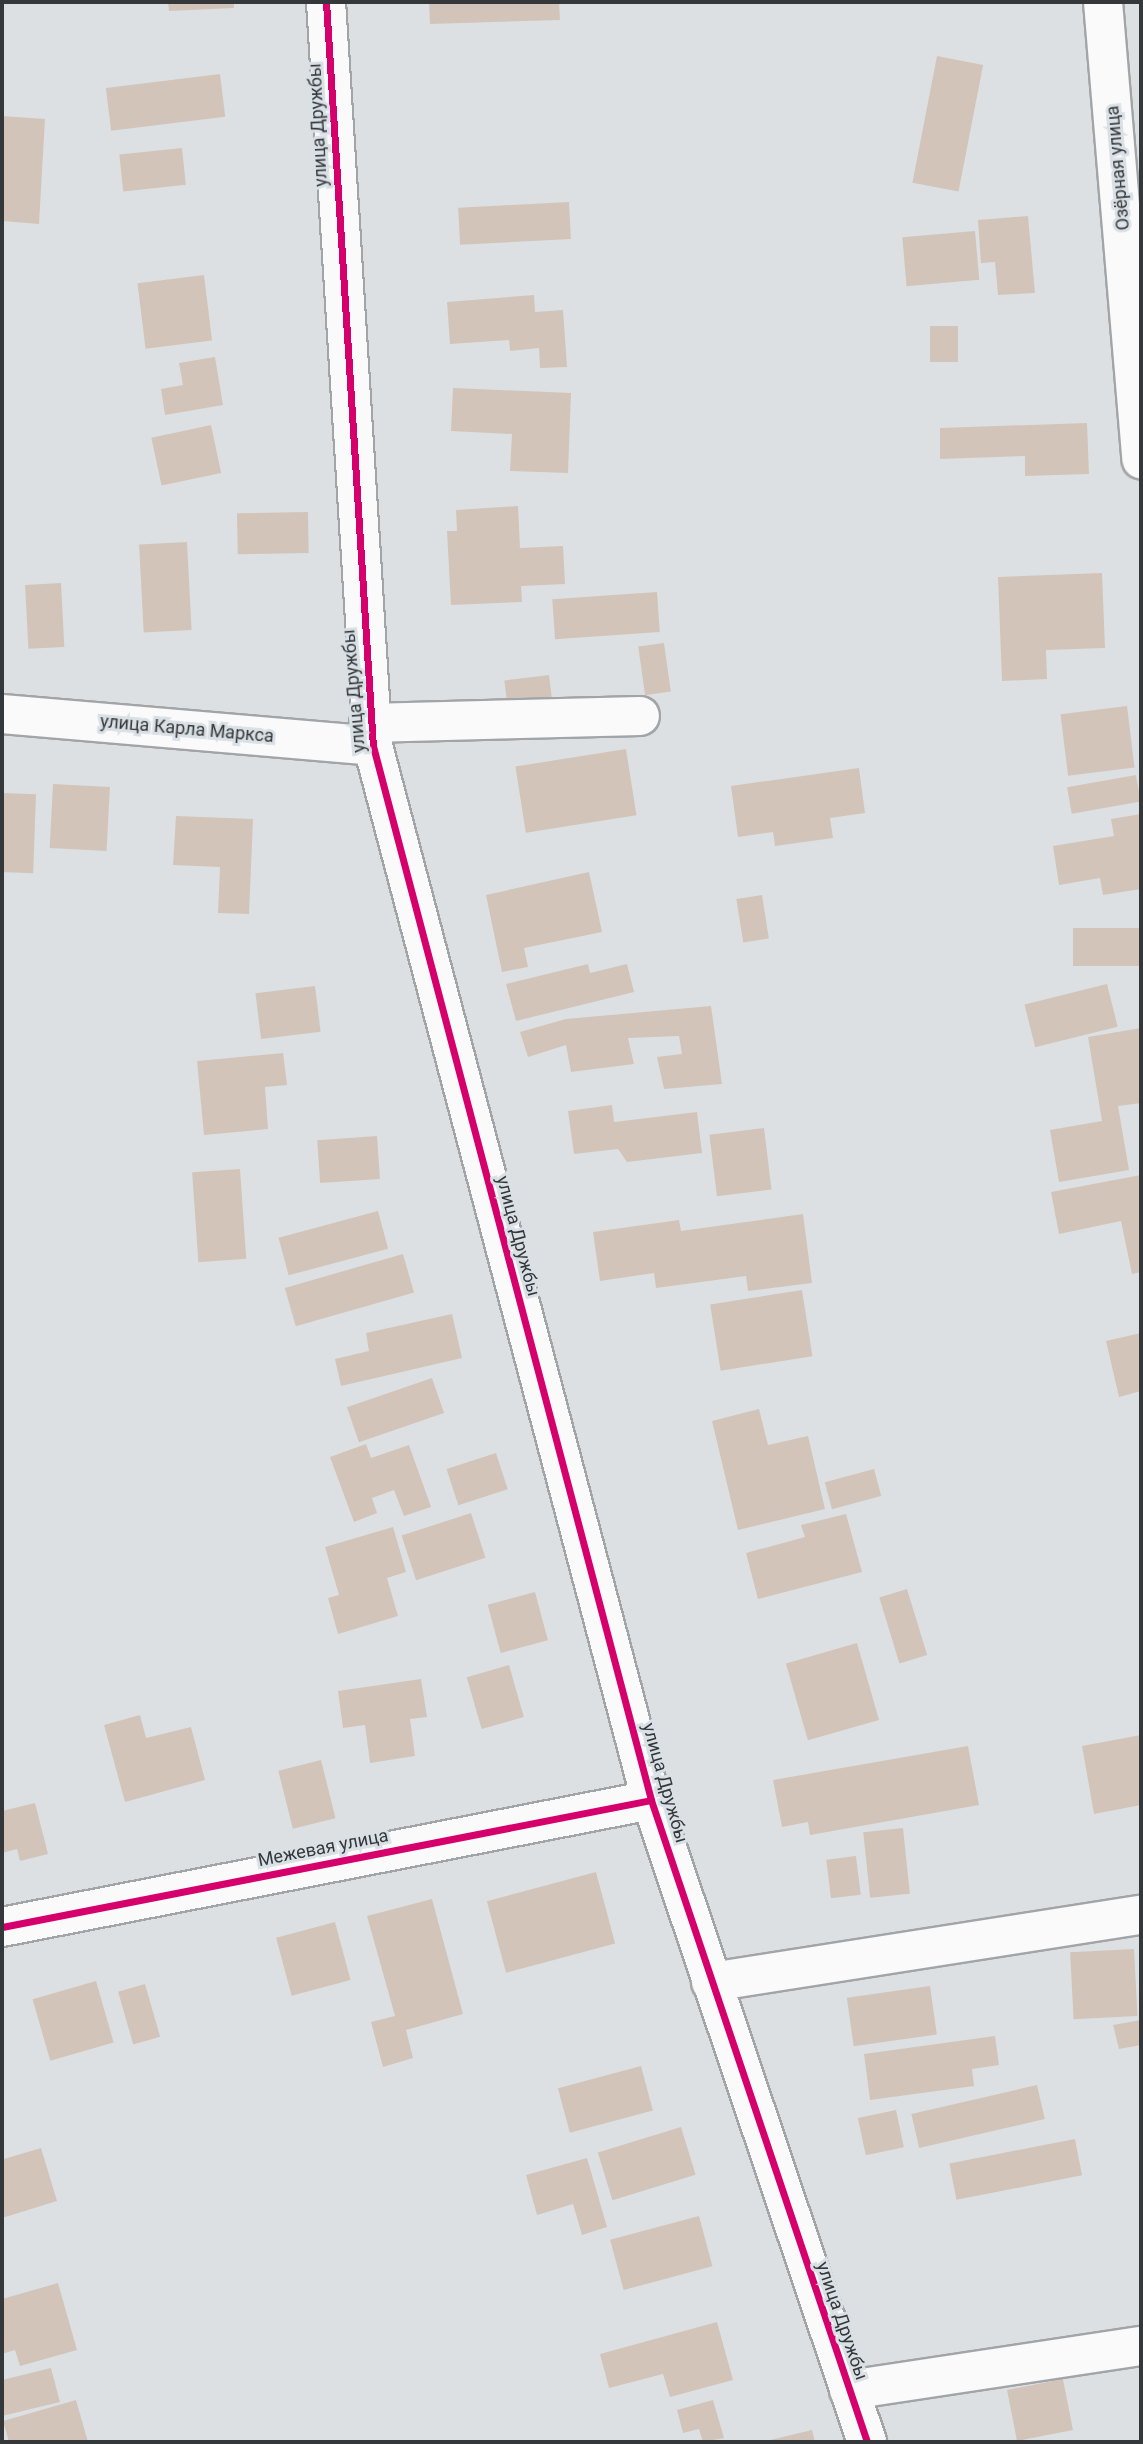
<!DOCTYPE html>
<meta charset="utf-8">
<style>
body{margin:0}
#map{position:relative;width:1143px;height:2444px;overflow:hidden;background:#dce0e3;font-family:Roboto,sans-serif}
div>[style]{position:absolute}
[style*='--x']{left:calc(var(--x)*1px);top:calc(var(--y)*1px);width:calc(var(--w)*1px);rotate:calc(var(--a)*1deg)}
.building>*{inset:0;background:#d3c4ba;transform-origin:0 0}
.roads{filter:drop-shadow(2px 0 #a2a5a7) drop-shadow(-2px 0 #a2a5a7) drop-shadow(0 2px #a2a5a7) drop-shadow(0 -2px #a2a5a7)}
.minor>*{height:38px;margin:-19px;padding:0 19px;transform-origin:19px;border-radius:19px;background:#fafafb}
.cycleway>*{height:7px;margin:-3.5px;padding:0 3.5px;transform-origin:3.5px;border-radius:3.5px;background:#d6006c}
span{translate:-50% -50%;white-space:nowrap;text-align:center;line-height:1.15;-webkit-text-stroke:6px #d9e0e6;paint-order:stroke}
.street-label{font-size:18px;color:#35383a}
.frame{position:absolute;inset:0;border:4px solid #35383a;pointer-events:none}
</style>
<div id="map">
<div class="building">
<div style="clip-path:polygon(168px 2px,234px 2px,234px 8px,169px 11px)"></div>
<div style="clip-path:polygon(429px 2px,559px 2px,560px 20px,430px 24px)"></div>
<div style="left:937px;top:56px;width:47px;height:129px;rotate:11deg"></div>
<div style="left:220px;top:74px;width:43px;height:115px;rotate:83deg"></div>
<div style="clip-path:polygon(2px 116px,45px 119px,39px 224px,2px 221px)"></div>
<div style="left:182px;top:148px;width:37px;height:63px;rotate:84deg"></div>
<div style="left:569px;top:202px;width:37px;height:111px;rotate:87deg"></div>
<div style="clip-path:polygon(1028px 216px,1035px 293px,998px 295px,995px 262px,981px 263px,978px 220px)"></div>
<div style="left:975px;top:231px;width:49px;height:73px;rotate:85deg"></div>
<div style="left:204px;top:275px;width:66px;height:67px;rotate:83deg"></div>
<div style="clip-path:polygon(534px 295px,535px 312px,563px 310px,567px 367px,540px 368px,539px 348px,510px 351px,509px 340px,450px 344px,447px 302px)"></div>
<div style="left:930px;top:326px;width:28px;height:36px"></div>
<div style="clip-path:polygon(215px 357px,223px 405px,165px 415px,161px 389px,183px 385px,179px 363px)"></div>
<div style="clip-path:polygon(453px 388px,571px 393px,568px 473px,510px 471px,512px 434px,451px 431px)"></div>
<div style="clip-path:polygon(1087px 423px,1089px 474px,1025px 476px,1025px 456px,940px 459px,940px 428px)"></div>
<div style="left:211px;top:425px;width:49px;height:61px;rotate:78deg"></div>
<div style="clip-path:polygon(518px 506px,520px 548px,563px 546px,565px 584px,521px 586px,522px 602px,451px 605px,447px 531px,457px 531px,456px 510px)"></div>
<div style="left:308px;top:512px;width:41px;height:71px;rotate:89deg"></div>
<div style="left:187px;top:542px;width:88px;height:48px;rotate:87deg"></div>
<div style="clip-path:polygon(1102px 573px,1105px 648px,1046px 650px,1047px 679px,1002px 681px,998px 577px)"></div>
<div style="left:61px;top:583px;width:64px;height:36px;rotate:87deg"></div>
<div style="left:657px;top:592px;width:40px;height:105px;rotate:86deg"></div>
<div style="left:664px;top:643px;width:49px;height:26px;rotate:82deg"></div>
<div style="left:549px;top:675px;width:23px;height:45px;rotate:83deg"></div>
<div style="left:1127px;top:706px;width:62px;height:67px;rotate:83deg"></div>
<div style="left:626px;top:749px;width:67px;height:112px;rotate:81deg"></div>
<div style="clip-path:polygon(859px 768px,865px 813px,830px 818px,833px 838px,775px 846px,773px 832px,738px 837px,731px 786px)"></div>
<div style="left:1136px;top:775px;width:27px;height:70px;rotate:80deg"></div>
<div style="left:53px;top:784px;width:57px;height:64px;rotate:3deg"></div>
<div style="left:2px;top:793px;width:34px;height:79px;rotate:2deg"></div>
<div style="clip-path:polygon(1141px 814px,1141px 889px,1103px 895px,1100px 878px,1059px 885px,1053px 846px,1114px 836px,1111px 819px)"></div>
<div style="clip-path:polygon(176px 816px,253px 819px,249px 914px,218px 913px,220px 867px,173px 865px)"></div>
<div style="clip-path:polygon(589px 872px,602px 932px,524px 948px,528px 967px,502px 972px,486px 895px)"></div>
<div style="left:762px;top:895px;width:44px;height:26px;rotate:81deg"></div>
<div style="left:1141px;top:928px;width:38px;height:68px;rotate:90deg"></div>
<div style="clip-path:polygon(588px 964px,590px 973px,627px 964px,634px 992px,516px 1021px,506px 984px)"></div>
<div style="left:1107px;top:984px;width:44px;height:85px;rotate:76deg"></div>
<div style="left:315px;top:986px;width:46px;height:60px;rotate:83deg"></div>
<div style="clip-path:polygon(711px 1006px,722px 1084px,664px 1089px,657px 1057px,682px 1054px,679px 1036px,628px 1038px,634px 1064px,571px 1072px,566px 1045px,528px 1057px,520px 1032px,566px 1019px)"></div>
<div style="clip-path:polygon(1141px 1028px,1141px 1103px,1118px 1106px,1129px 1170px,1059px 1182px,1050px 1130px,1102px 1121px,1088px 1037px)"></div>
<div style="clip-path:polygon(283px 1053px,287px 1085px,265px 1087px,268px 1129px,204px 1135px,197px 1061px)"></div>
<div style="clip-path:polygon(612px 1105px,614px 1122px,697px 1112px,702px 1153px,627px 1162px,618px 1149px,574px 1154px,568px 1111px)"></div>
<div style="left:764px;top:1128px;width:62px;height:55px;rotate:83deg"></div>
<div style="left:377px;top:1136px;width:43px;height:60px;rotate:86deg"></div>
<div style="left:240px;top:1169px;width:90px;height:48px;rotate:86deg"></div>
<div style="clip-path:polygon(1141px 1175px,1141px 1272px,1132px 1274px,1121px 1221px,1059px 1234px,1051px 1192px)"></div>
<div style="left:378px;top:1211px;width:39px;height:103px;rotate:75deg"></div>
<div style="clip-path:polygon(803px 1214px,812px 1283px,748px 1291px,746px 1276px,656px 1288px,654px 1273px,600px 1281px,593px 1232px,679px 1220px,681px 1231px)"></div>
<div style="left:403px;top:1254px;width:40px;height:123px;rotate:74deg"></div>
<div style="left:802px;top:1290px;width:67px;height:93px;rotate:81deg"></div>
<div style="clip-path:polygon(452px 1314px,462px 1358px,341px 1386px,335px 1359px,369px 1351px,366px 1333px)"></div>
<div style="clip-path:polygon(1141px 1333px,1141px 1391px,1119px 1397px,1106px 1341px)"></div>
<div style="left:432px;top:1378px;width:37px;height:90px;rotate:71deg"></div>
<div style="clip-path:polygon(759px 1409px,768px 1445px,808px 1436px,825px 1509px,738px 1530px,712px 1421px)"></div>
<div style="clip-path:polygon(366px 1444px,371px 1458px,409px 1445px,431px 1507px,404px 1516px,394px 1490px,372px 1498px,377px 1513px,354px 1522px,330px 1457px)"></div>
<div style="left:496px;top:1453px;width:38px;height:52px;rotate:72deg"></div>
<div style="left:874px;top:1469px;width:28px;height:51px;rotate:75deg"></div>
<div style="left:471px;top:1513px;width:47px;height:73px;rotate:72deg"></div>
<div style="clip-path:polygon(846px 1514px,862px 1572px,758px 1599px,746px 1553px,805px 1537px,801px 1525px)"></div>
<div style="clip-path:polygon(393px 1527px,406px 1572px,387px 1578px,398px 1616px,338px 1634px,328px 1598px,339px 1595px,325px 1547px)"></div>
<div style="left:907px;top:1589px;width:69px;height:29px;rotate:73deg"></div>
<div style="left:535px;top:1592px;width:50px;height:49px;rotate:75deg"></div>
<div style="left:857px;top:1643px;width:80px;height:74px;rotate:74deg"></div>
<div style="left:509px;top:1665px;width:54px;height:44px;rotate:74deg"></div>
<div style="clip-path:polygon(421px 1679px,427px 1717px,410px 1719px,415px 1756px,370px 1763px,365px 1725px,343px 1728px,338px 1691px)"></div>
<div style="clip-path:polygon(140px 1715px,146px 1738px,191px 1727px,205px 1780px,125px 1802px,104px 1725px)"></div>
<div style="clip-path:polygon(1141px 1735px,1141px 1805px,1094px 1814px,1082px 1746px)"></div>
<div style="clip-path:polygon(968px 1746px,979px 1805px,810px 1835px,808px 1822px,782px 1827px,773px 1780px)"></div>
<div style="left:321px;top:1760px;width:60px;height:44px;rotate:76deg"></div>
<div style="clip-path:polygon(35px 1803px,48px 1854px,20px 1861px,17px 1849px,2px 1853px,2px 1811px)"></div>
<div style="left:903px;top:1828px;width:66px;height:40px;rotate:84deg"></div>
<div style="left:856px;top:1856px;width:39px;height:30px;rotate:83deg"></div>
<div style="left:596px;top:1872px;width:74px;height:113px;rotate:75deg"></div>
<div style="clip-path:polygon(432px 1899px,463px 2014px,406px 2030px,413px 2058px,383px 2067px,371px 2022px,395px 2016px,367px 1916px)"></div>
<div style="left:335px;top:1922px;width:60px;height:61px;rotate:75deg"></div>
<div style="left:1134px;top:1949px;width:67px;height:64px;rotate:87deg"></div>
<div style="left:96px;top:1981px;width:64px;height:66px;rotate:74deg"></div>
<div style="left:145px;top:1984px;width:55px;height:28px;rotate:74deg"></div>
<div style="left:930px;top:1986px;width:49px;height:84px;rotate:82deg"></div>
<div style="clip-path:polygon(1141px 2020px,1141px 2045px,1119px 2049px,1113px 2025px)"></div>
<div style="clip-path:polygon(995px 2036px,999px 2065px,972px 2069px,974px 2086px,870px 2100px,864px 2054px)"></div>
<div style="left:641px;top:2066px;width:46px;height:86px;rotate:75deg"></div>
<div style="left:1037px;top:2085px;width:35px;height:129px;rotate:77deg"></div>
<div style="left:896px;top:2110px;width:38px;height:39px;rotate:78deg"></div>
<div style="left:681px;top:2127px;width:50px;height:87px;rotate:73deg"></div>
<div style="left:1075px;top:2139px;width:37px;height:128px;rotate:79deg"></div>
<div style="clip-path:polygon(41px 2148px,57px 2201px,2px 2218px,2px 2154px,4px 2159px)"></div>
<div style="clip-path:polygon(587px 2158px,607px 2227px,582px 2235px,573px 2204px,537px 2215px,526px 2175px)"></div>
<div style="left:699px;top:2216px;width:52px;height:92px;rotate:75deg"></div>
<div style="clip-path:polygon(58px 2283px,77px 2350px,20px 2366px,15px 2350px,2px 2354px,2px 2299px)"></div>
<div style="clip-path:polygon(717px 2322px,733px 2380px,670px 2397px,663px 2374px,609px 2388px,600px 2354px)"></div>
<div style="clip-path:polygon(51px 2368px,60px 2402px,2px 2416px,2px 2380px)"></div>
<div style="left:1063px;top:2379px;width:52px;height:57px;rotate:79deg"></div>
<div style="clip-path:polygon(76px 2400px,88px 2442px,9px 2442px,3px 2421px)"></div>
<div style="clip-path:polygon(713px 2400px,724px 2438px,703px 2442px,699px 2429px,683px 2433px,677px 2410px)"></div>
<div style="clip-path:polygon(812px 2430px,815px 2442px,766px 2442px,766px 2441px)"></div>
</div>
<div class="roads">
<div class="minor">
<div style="--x:326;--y:2;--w:745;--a:86.39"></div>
<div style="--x:373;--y:746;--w:1090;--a:75.22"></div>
<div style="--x:651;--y:1800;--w:677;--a:71.4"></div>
<div style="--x:1103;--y:2;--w:459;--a:85.2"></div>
<div style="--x:2;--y:714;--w:372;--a:4.9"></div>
<div style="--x:369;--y:723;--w:271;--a:-1.5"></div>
<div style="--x:2;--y:1927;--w:661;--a:-11.07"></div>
<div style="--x:711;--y:1982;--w:435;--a:-8.9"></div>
<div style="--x:849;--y:2390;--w:295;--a:-8.6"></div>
</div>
</div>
<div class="cycleway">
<div style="--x:326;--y:2;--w:745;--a:86.39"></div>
<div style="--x:373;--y:746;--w:1090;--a:75.22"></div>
<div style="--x:651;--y:1800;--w:677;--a:71.4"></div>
<div style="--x:2;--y:1927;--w:661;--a:-11.07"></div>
</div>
<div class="street-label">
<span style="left:318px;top:125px;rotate:-93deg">улица Дружбы</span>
<span style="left:1118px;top:168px;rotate:-95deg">Озёрная улица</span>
<span style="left:354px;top:691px;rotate:-95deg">улица Дружбы</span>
<span style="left:187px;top:729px;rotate:5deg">улица Карла Маркса</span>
<span style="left:518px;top:1236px;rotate:75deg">улица Дружбы</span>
<span style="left:665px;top:1783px;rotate:74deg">улица Дружбы</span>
<span style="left:323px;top:1848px;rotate:-11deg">Межевая улица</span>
<span style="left:842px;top:2321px;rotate:71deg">улица Дружбы</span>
</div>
<div class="frame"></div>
</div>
